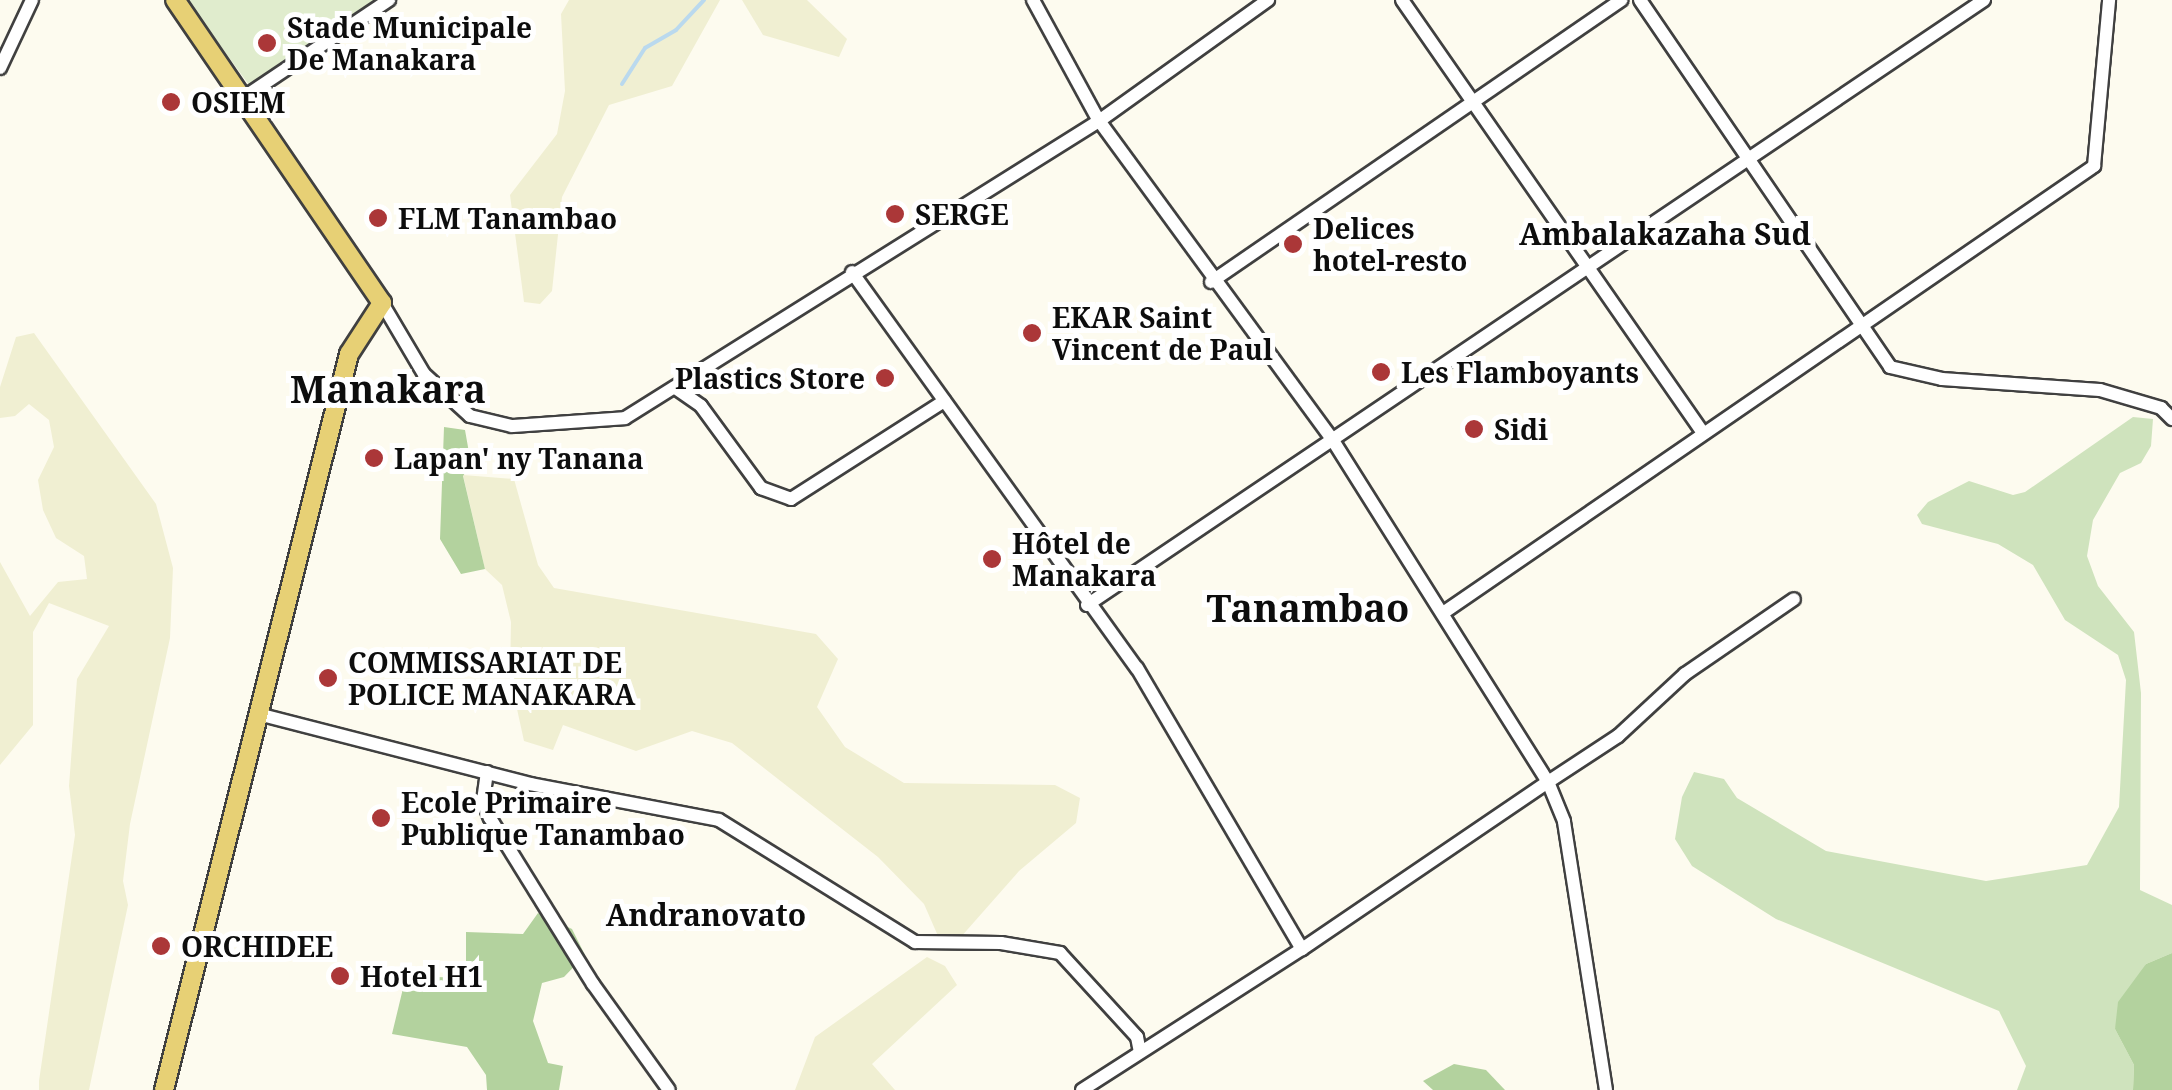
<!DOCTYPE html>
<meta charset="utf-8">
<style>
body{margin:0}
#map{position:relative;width:2172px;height:1090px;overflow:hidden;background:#fdfbef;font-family:"Noto Serif",serif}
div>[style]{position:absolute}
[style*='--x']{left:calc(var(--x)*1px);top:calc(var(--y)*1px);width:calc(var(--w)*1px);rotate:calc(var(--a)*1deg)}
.farmland>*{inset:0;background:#f0efd2}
.green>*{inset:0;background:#cfe3bd}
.forest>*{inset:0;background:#b3d29e}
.pitch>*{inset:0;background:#e0eccd}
.stream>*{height:4px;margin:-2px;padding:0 2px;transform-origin:2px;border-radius:2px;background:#bad9ee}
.roads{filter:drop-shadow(2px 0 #404040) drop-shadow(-2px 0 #404040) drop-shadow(0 2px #404040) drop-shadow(0 -2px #404040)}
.minor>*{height:12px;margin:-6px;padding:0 6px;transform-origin:6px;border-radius:6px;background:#fff}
.major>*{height:18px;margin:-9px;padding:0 9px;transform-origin:9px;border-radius:9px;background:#e7d075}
.dots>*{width:28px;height:28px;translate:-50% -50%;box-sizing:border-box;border:5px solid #fff;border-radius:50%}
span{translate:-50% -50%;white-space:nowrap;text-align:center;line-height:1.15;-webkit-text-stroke:10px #fff;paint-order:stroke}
.poi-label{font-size:28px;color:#0d0d0d;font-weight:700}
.left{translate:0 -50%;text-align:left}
.right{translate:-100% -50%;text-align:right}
.neighbourhood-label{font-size:30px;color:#0d0d0d;font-weight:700}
.district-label{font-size:38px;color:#0d0d0d;font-weight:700}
</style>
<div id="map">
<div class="farmland">
<div style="clip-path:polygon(569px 0,720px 0,672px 86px,609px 105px,562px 197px,552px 291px,540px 304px,524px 302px,510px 195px,557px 134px,565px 91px,561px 14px)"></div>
<div style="clip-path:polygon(742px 0,807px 0,847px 39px,839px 57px,763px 35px)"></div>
<div style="clip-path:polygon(34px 333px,156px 504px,173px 568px,170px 638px,130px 824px,123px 881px,128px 905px,89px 1090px,39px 1090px,39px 1081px,75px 835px,69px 786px,77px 679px,109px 626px,49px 603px,33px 632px,33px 725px,0 765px,0 562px,30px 616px,58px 582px,87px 579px,84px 556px,56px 538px,43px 510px,38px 480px,54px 447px,49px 420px,29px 404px,15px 416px,0 418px,0 387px,16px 337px)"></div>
<div style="clip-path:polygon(463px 475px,514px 479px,538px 565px,554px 588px,816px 634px,838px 659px,817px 707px,845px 747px,904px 783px,1055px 785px,1080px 798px,1076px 823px,1019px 871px,960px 938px,938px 936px,924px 904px,878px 857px,732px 743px,692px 731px,636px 751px,563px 725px,553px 750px,524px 741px,510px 677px,511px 622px,502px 585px,485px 569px)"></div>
<div style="clip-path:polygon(927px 957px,945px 966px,957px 985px,872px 1064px,895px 1090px,795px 1090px,815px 1037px)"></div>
</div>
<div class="green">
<div style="clip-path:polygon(2133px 417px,2153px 419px,2151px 446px,2141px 463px,2120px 473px,2093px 520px,2087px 556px,2098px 586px,2134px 632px,2141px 693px,2140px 890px,2172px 905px,2172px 953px,2146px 964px,2115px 1029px,2134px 1065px,2133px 1090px,2017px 1090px,2026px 1066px,1999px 1011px,1776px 919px,1692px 866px,1675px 839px,1682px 797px,1694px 772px,1724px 779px,1737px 798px,1826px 851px,1986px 881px,2087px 865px,2119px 807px,2126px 680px,2118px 655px,2065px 620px,2033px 565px,1998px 544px,1922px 524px,1917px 515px,1928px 502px,1969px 481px,2013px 495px,2025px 492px)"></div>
</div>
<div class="forest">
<div style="clip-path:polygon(444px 427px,465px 430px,471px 464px,463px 476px,485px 569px,461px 574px,440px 539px)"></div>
<div style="clip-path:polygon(538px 913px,572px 929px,585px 955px,564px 977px,542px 983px,533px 1021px,548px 1063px,563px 1066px,559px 1090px,487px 1090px,486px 1075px,467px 1047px,392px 1034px,406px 976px,466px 978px,466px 932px,523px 934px)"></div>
<div style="clip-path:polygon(2172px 953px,2172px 1090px,2133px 1090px,2134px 1065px,2115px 1029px,2118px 1002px,2146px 964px)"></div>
<div style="clip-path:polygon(1454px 1064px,1486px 1070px,1505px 1090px,1433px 1090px,1423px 1081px)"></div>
</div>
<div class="pitch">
<div style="clip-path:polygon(187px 0,384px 0,249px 85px)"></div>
</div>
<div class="stream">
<div style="--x:622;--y:84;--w:43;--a:-57.4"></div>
<div style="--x:645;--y:48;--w:36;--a:-30"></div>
<div style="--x:676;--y:30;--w:41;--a:-47"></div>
</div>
<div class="roads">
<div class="minor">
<div style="--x:1402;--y:0;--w:524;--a:55.19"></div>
<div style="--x:1640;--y:0;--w:444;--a:55.7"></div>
<div style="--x:1890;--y:367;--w:53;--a:13"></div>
<div style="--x:1942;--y:379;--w:158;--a:4"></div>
<div style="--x:2100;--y:390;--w:64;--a:16.4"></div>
<div style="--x:2161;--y:408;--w:16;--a:45"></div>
<div style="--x:0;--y:68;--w:75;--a:-64.8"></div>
<div style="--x:243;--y:98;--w:176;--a:-33.9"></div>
<div style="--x:852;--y:272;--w:488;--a:54.3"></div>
<div style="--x:1137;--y:668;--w:326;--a:59.6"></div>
<div style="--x:1302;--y:949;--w:297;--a:-34.2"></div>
<div style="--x:1548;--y:782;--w:405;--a:-122.2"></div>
<div style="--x:1332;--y:439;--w:394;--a:-126.2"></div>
<div style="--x:1099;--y:121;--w:138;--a:-118.6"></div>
<div style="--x:1211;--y:282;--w:498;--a:-34.5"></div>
<div style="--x:382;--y:303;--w:82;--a:59.4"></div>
<div style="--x:424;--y:374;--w:62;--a:42.4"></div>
<div style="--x:470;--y:416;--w:43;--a:13.4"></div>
<div style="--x:512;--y:426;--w:113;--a:-4"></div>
<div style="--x:625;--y:418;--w:559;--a:-32.07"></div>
<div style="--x:1099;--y:121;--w:208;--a:-35.6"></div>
<div style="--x:677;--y:389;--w:29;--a:35"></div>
<div style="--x:701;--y:406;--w:102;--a:53.8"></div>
<div style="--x:761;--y:488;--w:32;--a:20"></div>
<div style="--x:791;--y:499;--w:182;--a:-32.6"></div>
<div style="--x:1087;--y:605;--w:1082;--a:-34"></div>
<div style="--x:1443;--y:613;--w:790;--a:-34.47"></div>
<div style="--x:2094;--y:166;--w:167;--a:-84.8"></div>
<div style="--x:258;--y:714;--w:281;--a:14.4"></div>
<div style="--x:530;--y:784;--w:192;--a:10.8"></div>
<div style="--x:719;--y:820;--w:231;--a:31.9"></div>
<div style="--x:915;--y:942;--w:86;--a:0.7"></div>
<div style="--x:1001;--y:943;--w:60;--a:9.6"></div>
<div style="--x:1060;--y:953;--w:114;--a:47.5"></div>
<div style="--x:1137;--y:1037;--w:15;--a:79"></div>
<div style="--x:487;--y:772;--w:29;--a:98"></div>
<div style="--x:483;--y:801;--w:18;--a:68"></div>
<div style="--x:490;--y:818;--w:195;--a:58.2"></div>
<div style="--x:593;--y:984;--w:130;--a:54.4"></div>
<div style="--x:1082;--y:1090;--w:261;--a:-32.7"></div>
<div style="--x:1606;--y:1090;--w:272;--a:-98.9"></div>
<div style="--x:1564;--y:821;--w:42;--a:-112.3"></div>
<div style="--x:1548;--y:782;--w:84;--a:-33.3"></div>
<div style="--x:1618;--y:736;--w:91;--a:-42.8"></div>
<div style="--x:1685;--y:674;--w:132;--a:-34.5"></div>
</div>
<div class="major">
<div style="--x:164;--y:1090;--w:759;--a:-75.89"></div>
<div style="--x:349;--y:354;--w:61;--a:-57.1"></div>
<div style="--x:382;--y:303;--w:367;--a:-124.3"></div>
</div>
</div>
<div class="dots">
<div style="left:267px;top:43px;background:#ab3738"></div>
<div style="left:171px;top:102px;background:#ab3738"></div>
<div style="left:895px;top:214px;background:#ab3738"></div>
<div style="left:378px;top:218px;background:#ab3738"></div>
<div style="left:1293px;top:244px;background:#ab3738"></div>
<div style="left:1032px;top:333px;background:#ab3738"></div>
<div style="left:1381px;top:372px;background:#ab3738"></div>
<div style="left:885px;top:378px;background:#ab3738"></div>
<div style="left:1474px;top:429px;background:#ab3738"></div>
<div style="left:374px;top:458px;background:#ab3738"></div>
<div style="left:992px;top:559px;background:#ab3738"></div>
<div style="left:328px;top:678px;background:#ab3738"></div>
<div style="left:381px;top:818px;background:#ab3738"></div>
<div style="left:161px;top:946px;background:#ab3738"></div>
<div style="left:340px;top:976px;background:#ab3738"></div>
</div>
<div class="poi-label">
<span class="left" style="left:287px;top:43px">Stade Municipale<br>De Manakara</span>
<span class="left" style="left:191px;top:102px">OSIEM</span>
<span class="left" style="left:915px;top:214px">SERGE</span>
<span class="left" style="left:398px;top:218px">FLM Tanambao</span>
<span class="left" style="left:1313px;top:244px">Delices<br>hotel-resto</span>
<span class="left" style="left:1052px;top:333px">EKAR Saint<br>Vincent de Paul</span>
<span class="left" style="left:1401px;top:372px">Les Flamboyants</span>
<span class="right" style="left:865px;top:378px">Plastics Store</span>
<span class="left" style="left:1494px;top:429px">Sidi</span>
<span class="left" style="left:394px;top:458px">Lapan' ny Tanana</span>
<span class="left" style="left:1012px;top:559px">Hôtel de<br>Manakara</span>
<span class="left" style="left:348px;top:678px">COMMISSARIAT DE<br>POLICE MANAKARA</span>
<span class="left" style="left:401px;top:818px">Ecole Primaire<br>Publique Tanambao</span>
<span class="left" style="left:181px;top:946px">ORCHIDEE</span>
<span class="left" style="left:360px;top:976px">Hotel H1</span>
</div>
<div class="neighbourhood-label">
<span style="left:1665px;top:234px">Ambalakazaha Sud</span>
<span style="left:706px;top:915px">Andranovato</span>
</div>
<div class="district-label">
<span style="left:388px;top:389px">Manakara</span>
<span style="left:1308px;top:608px">Tanambao</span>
</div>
</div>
